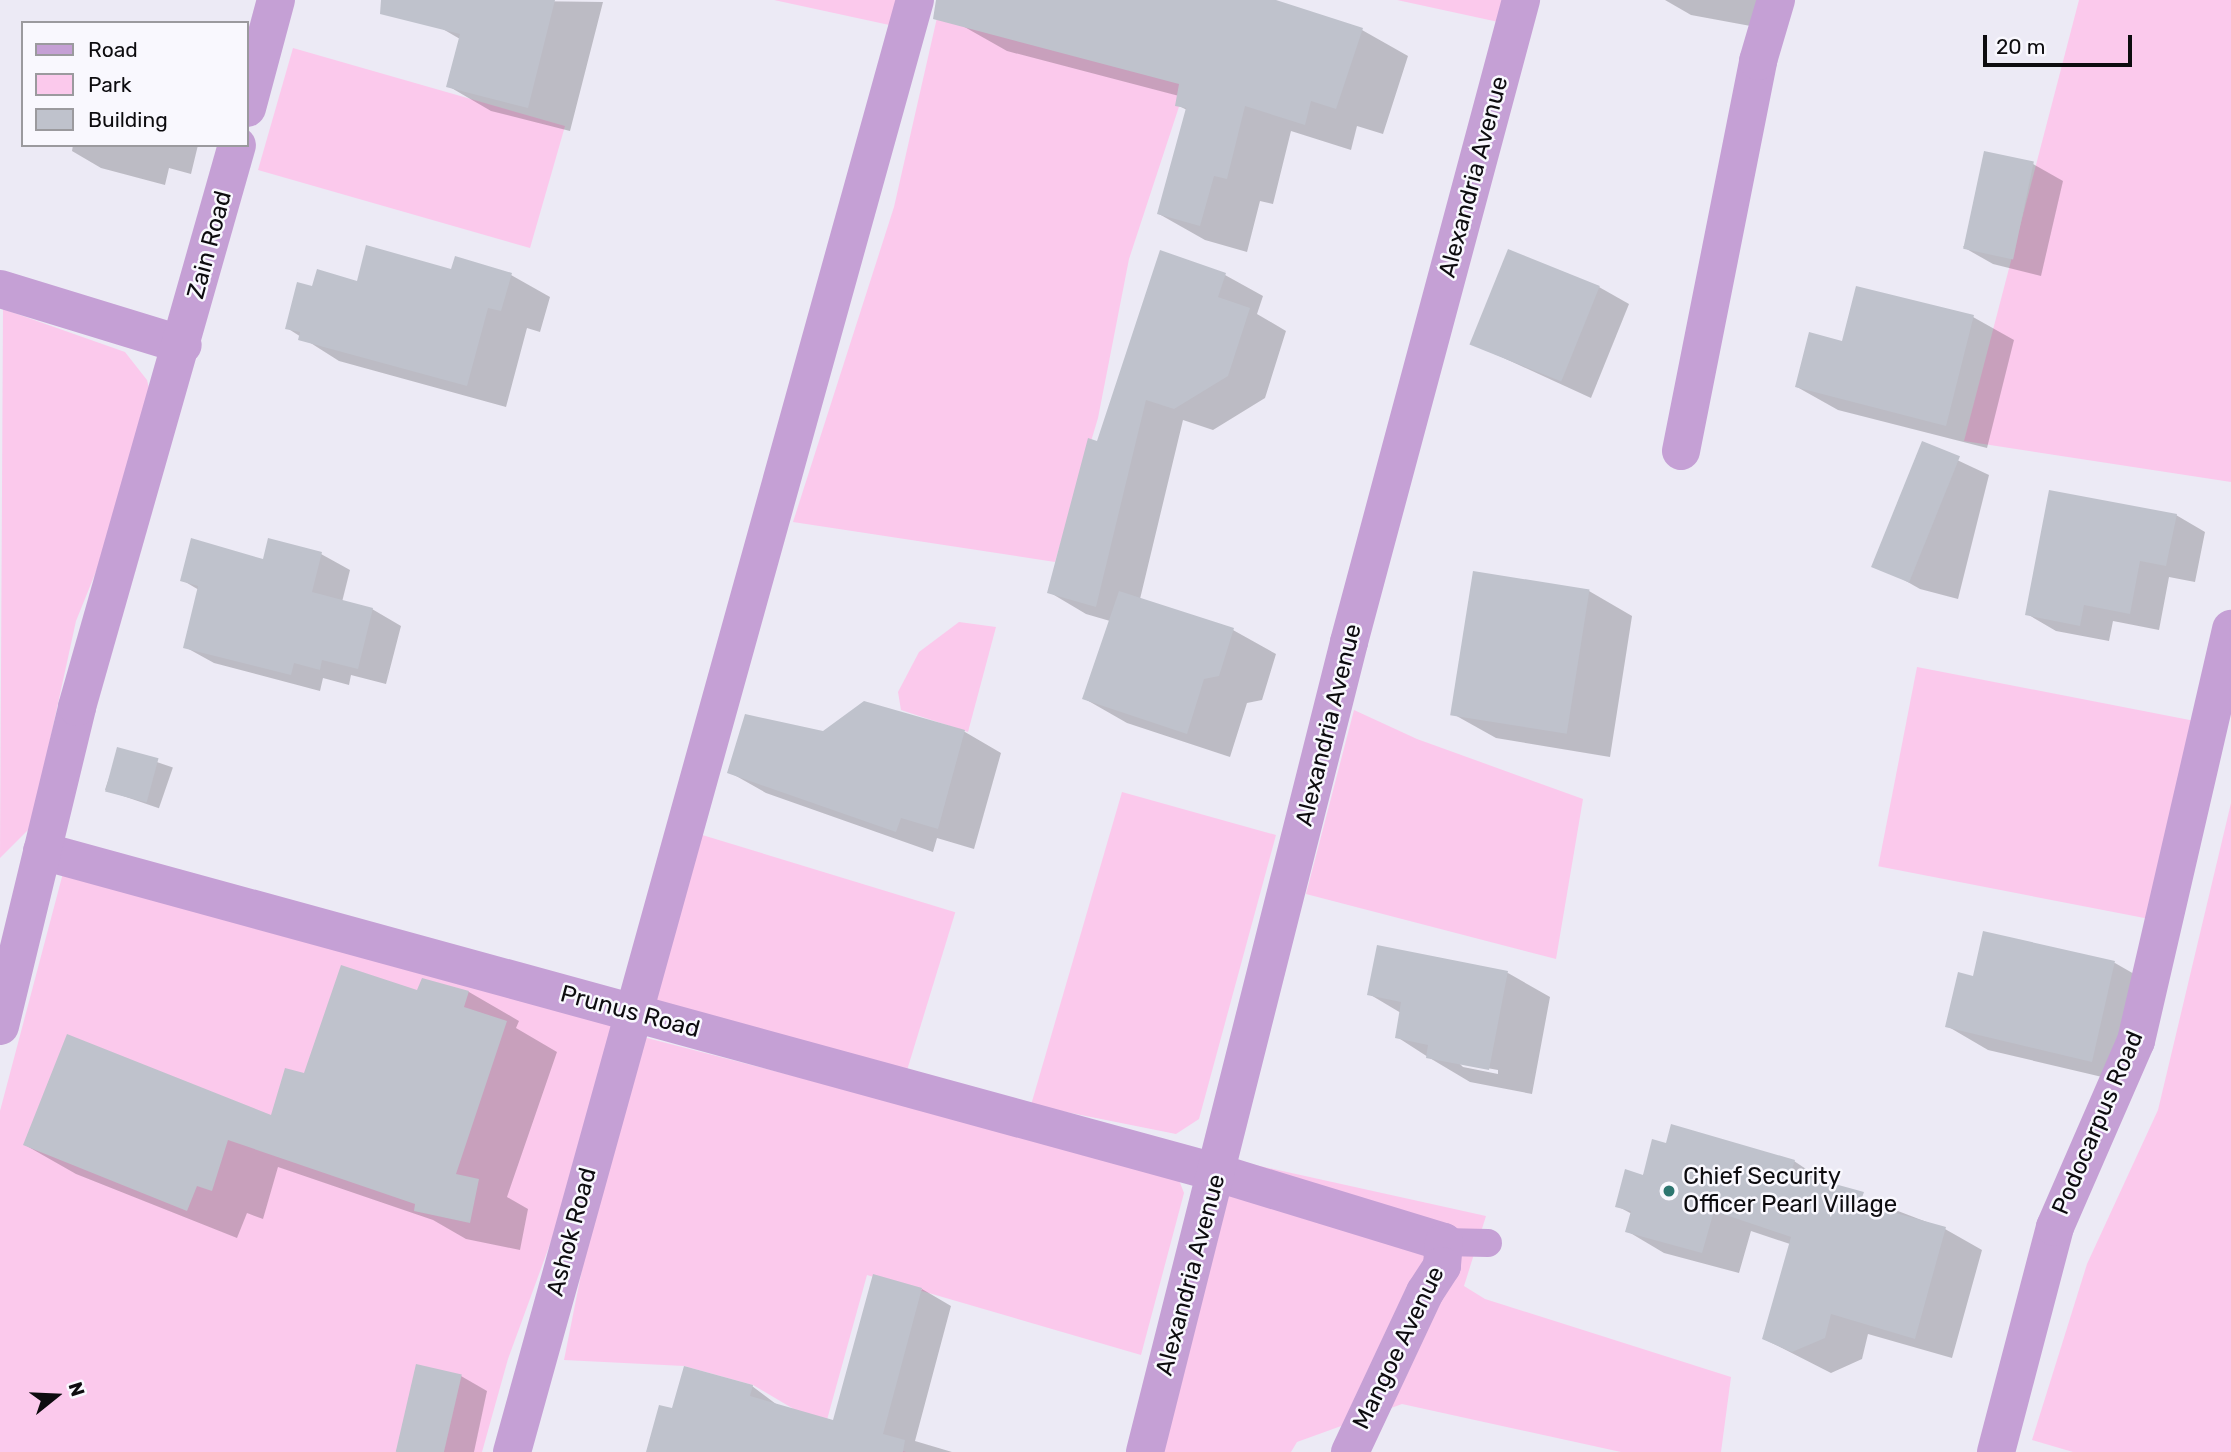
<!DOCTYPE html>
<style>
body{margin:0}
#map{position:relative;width:2231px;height:1452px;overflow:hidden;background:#eceaf5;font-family:Rubik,sans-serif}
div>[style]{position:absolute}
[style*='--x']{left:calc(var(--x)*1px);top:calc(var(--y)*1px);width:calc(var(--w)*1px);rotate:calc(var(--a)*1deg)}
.green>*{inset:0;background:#fbc9ec;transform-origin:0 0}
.shadow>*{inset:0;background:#0003;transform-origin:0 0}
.building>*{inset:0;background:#bfc2cc;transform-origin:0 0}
.service>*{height:28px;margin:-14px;padding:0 14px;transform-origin:14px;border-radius:14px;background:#c5a0d5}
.minor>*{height:38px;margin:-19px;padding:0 19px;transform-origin:19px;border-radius:19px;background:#c5a0d5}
.dots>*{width:19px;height:19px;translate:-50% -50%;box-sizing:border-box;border:4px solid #f9f8fe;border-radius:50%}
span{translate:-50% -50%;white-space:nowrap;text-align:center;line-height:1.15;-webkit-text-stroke:5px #f9f8fe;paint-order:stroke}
.street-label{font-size:24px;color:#0d0c0f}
.poi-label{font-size:24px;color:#0d0c0f}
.left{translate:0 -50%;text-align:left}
.legend{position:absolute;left:21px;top:21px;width:228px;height:126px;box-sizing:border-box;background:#f9f8fe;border:2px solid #9b9a9e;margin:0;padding:9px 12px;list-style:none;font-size:21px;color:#0d0c0f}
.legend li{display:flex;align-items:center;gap:14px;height:35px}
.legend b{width:35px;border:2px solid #9b9a9e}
.north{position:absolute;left:21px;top:1361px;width:70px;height:70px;-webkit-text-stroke:5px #f9f8fe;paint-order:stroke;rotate:72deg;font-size:19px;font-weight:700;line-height:28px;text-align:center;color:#0d0c0f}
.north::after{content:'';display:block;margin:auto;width:24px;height:32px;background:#0d0c0f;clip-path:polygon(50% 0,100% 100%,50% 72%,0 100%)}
.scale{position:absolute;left:1983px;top:35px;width:149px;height:32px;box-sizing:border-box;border:4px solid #0d0c0f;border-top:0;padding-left:9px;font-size:21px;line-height:24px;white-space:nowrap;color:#0d0c0f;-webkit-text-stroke:5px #f9f8fe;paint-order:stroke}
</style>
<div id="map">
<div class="green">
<div style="clip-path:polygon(774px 0,901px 0,894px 26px)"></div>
<div style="clip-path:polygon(941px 0,1214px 0,1129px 259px,1098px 418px,1055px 562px,793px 522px,894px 207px)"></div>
<div style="clip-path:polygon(1397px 0,1508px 0,1503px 23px)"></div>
<div style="clip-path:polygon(2079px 0,2231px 0,2231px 482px,1964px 441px)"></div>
<div style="left:293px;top:48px;width:283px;height:127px;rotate:16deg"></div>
<div style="clip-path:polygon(3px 309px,125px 352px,147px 380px,154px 409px,143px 455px,76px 621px,31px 827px,0 858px)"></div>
<div style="clip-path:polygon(959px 622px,996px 627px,968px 732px,901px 710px,898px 692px,919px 652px)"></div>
<div style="left:1917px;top:667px;width:300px;height:203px;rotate:11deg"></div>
<div style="clip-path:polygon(1354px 710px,1417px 739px,1583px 799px,1556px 959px,1306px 894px)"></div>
<div style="clip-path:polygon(1122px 792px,1276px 835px,1199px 1119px,1176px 1134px,1031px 1105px)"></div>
<div style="clip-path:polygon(2231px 803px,2231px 1452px,2073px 1452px,2032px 1440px,2087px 1264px,2158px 1110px)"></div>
<div style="left:699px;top:834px;width:268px;height:174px;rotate:17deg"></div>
<div style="clip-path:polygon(67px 858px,638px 1003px,508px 1359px,482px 1452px,0 1452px,0 1111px)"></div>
<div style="clip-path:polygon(647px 1038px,1177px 1175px,1184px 1193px,1141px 1355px,867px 1275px,825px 1427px,906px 1452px,818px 1452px,824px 1427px,753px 1385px,684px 1366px,564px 1360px,597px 1194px,637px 1042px)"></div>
<div style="clip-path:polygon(1237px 1161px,1486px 1216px,1464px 1286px,1485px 1299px,1731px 1377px,1721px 1452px,1621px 1452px,1402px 1404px,1297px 1442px,1291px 1452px,1159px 1452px)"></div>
</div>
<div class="shadow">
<div style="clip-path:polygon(447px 0,603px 2px,570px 131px,491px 111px,448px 86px,460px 39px,441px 28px)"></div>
<div style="clip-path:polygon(968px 0,1259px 0,1362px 30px,1408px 56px,1383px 134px,1357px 126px,1351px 150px,1291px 131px,1273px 204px,1260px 201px,1247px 252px,1205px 240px,1159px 214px,1187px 110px,1177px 105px,1179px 96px,1007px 51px,961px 25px)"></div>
<div style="clip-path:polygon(1665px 0,1761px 0,1756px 27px,1691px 15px)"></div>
<div style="clip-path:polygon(73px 145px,198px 145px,191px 174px,169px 168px,165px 185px,101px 168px,72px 151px)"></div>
<div style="clip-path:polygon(2033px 164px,2063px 181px,2041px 276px,1993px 264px,1963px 247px)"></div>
<div style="clip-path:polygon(1509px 251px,1599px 287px,1629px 304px,1591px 398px,1471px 343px)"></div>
<div style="clip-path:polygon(453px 271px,511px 275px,550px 297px,540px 332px,527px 328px,506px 407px,339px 361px,287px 328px,314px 288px)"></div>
<div style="clip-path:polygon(1225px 275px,1263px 296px,1257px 314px,1286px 331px,1265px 398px,1213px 430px,1183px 420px,1140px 599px,1233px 630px,1276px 654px,1262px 700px,1247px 703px,1230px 757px,1127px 723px,1085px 699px,1110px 621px,1086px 614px,1049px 592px,1098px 443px)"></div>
<div style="clip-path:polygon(1973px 317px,2014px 340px,1987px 448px,1838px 410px,1797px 387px,1843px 343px)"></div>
<div style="clip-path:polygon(1923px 444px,1989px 475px,1958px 599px,1920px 589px,1890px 572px)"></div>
<div style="clip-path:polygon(2176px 515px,2205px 532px,2195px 582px,2169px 577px,2159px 630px,2113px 621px,2109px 641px,2056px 631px,2027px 614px)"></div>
<div style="clip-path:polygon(321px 554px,350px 570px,342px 602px,372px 609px,401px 626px,386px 684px,351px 675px,349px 685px,323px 678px,320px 691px,214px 663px,185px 647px,199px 590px,182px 580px,264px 561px)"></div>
<div style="clip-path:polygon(1589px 591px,1632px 616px,1610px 757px,1496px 738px,1453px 714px)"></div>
<div style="clip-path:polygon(865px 703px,965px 732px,1001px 753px,974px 849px,937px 838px,933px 852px,766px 793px,729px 772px,824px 733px)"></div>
<div style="left:119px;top:749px;width:57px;height:43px;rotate:19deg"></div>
<div style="clip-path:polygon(2115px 963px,2155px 986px,2132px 1084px,1988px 1050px,1947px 1026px,1975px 978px)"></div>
<div style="clip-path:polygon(evenodd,1508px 973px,1550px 997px,1532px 1094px,1470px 1082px,1428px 1057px,1397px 1037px,1401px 1013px,1369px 994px,1508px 973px,1459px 1063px,1498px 1070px,1498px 1074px,1463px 1067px,1459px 1063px)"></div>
<div style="clip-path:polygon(419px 992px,469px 992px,519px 1021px,516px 1028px,557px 1052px,507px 1197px,528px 1209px,520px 1250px,466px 1239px,433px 1220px,278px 1167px,263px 1219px,247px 1213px,237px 1238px,76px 1174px,25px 1145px,272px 1117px,305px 1076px)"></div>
<div style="clip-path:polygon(1668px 1145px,1794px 1161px,1830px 1185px,1945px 1229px,1982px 1250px,1952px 1358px,1868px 1334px,1862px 1359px,1831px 1373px,1764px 1339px,1790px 1244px,1751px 1231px,1739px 1273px,1664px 1253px,1627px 1231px,1632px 1214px,1617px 1206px)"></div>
<div style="clip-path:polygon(922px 1289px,951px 1306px,915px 1441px,952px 1452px,648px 1452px,673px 1410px,752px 1386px,780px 1407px,834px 1422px)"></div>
<div style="clip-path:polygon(461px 1376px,487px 1391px,474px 1452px,399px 1452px)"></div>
</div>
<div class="building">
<div style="clip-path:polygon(381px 0,555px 0,528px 108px,446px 87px,460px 34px,380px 14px)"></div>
<div style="clip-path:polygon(936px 0,1276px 0,1363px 28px,1336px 109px,1311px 101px,1305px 125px,1245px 106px,1227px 179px,1214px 176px,1200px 226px,1157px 214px,1186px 108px,1175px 106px,1179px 84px,933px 19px)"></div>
<div style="left:1984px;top:151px;width:51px;height:100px;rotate:12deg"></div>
<div style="clip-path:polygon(366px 245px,451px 269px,455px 256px,512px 273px,501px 311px,488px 308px,467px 386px,298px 340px,300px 332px,285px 329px,297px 282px,312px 286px,317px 269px,357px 281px)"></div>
<div style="left:1508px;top:249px;width:99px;height:103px;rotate:22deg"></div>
<div style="clip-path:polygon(1160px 250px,1226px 273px,1218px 297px,1250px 308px,1228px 376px,1174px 409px,1146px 400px,1096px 607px,1047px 593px,1088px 438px,1097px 441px)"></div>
<div style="clip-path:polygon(1856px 286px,1974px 315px,1946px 426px,1795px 387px,1809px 332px,1842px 341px)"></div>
<div style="left:1922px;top:441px;width:41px;height:136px;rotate:22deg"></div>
<div style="clip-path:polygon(2049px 490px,2177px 514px,2166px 566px,2140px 561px,2130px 614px,2084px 605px,2080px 626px,2025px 615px)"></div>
<div style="clip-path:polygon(191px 538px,263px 559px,268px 538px,322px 552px,312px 592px,373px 608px,358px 669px,322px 660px,320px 670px,294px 663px,291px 675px,183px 648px,198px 586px,180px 581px)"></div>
<div style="left:1473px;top:571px;width:118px;height:146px;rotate:9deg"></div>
<div style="clip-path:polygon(1119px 591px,1234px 628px,1219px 676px,1204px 679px,1187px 734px,1082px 699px)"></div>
<div style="clip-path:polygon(864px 701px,965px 730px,938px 829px,901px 818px,896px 832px,727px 773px,745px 714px,823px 731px)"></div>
<div style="left:117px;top:747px;width:43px;height:46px;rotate:15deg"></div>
<div style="clip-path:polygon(1983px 931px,2115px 961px,2092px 1062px,1945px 1027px,1958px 972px,1973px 976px)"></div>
<div style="clip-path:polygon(1377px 945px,1508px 971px,1489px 1070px,1426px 1058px,1428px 1045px,1395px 1038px,1401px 1002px,1367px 995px)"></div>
<div style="clip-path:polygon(341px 965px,417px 990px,422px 978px,469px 991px,464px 1007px,507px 1021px,456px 1174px,479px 1179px,470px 1223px,414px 1211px,415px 1204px,228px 1140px,212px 1191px,197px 1186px,187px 1211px,23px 1145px,67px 1034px,271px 1115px,285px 1068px,304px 1073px)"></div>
<div style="clip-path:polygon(1671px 1124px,1795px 1160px,1791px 1172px,1864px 1192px,1860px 1203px,1946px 1227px,1915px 1339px,1831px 1314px,1825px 1338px,1792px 1352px,1762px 1339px,1791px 1237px,1714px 1211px,1702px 1253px,1625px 1232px,1631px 1211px,1615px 1207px,1625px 1169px,1643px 1175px,1652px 1139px,1666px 1143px)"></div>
<div style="clip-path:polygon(873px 1274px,922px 1288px,883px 1434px,905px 1440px,903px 1452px,646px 1452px,659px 1405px,672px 1408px,684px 1366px,753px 1385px,750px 1396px,833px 1420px)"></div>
<div style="left:416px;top:1364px;width:47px;height:90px;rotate:13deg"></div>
</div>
<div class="service">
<div style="--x:1444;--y:1242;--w:44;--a:1.3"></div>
</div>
<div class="minor">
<div style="--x:247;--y:108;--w:112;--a:-75"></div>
<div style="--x:0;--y:289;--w:191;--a:17"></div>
<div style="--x:1681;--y:451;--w:398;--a:-78.8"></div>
<div style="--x:1758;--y:61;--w:64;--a:-73.6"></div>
<div style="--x:42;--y:851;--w:1219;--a:15.31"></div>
<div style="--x:1218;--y:1173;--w:236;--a:17"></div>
<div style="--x:1444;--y:1242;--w:24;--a:95"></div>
<div style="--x:1442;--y:1266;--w:31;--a:123"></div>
<div style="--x:1425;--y:1292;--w:177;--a:115.1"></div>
<div style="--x:0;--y:1026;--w:328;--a:-76.4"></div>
<div style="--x:77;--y:707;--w:584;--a:-74.11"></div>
<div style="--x:512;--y:1452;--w:1507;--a:-74.49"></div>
<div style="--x:1145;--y:1452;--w:835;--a:-75.86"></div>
<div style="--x:1349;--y:642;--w:665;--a:-75"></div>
<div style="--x:1996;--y:1452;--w:233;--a:-75.3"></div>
<div style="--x:2055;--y:1227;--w:203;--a:-66.5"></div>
<div style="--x:2136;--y:1041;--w:423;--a:-77"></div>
</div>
<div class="dots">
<div style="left:1669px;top:1191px;background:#2d7670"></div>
</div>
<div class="street-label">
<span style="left:1474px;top:177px;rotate:-75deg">Alexandria Avenue</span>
<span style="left:210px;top:245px;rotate:-75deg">Zain Road</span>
<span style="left:1329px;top:725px;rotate:-76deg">Alexandria Avenue</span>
<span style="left:630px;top:1012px;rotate:15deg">Prunus Road</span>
<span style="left:2098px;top:1123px;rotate:-67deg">Podocarpus Road</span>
<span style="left:572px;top:1232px;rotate:-75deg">Ashok Road</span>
<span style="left:1191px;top:1275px;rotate:-75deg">Alexandria Avenue</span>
<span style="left:1399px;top:1348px;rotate:-64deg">Mangoe Avenue</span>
</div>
<div class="poi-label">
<span class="left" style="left:1683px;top:1191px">Chief Security<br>Officer Pearl Village</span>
</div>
<ul class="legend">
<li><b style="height:9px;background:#c5a0d5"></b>Road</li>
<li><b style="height:19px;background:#fbc9ec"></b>Park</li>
<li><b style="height:19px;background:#bfc2cc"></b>Building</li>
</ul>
<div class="north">N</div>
<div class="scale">20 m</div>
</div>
